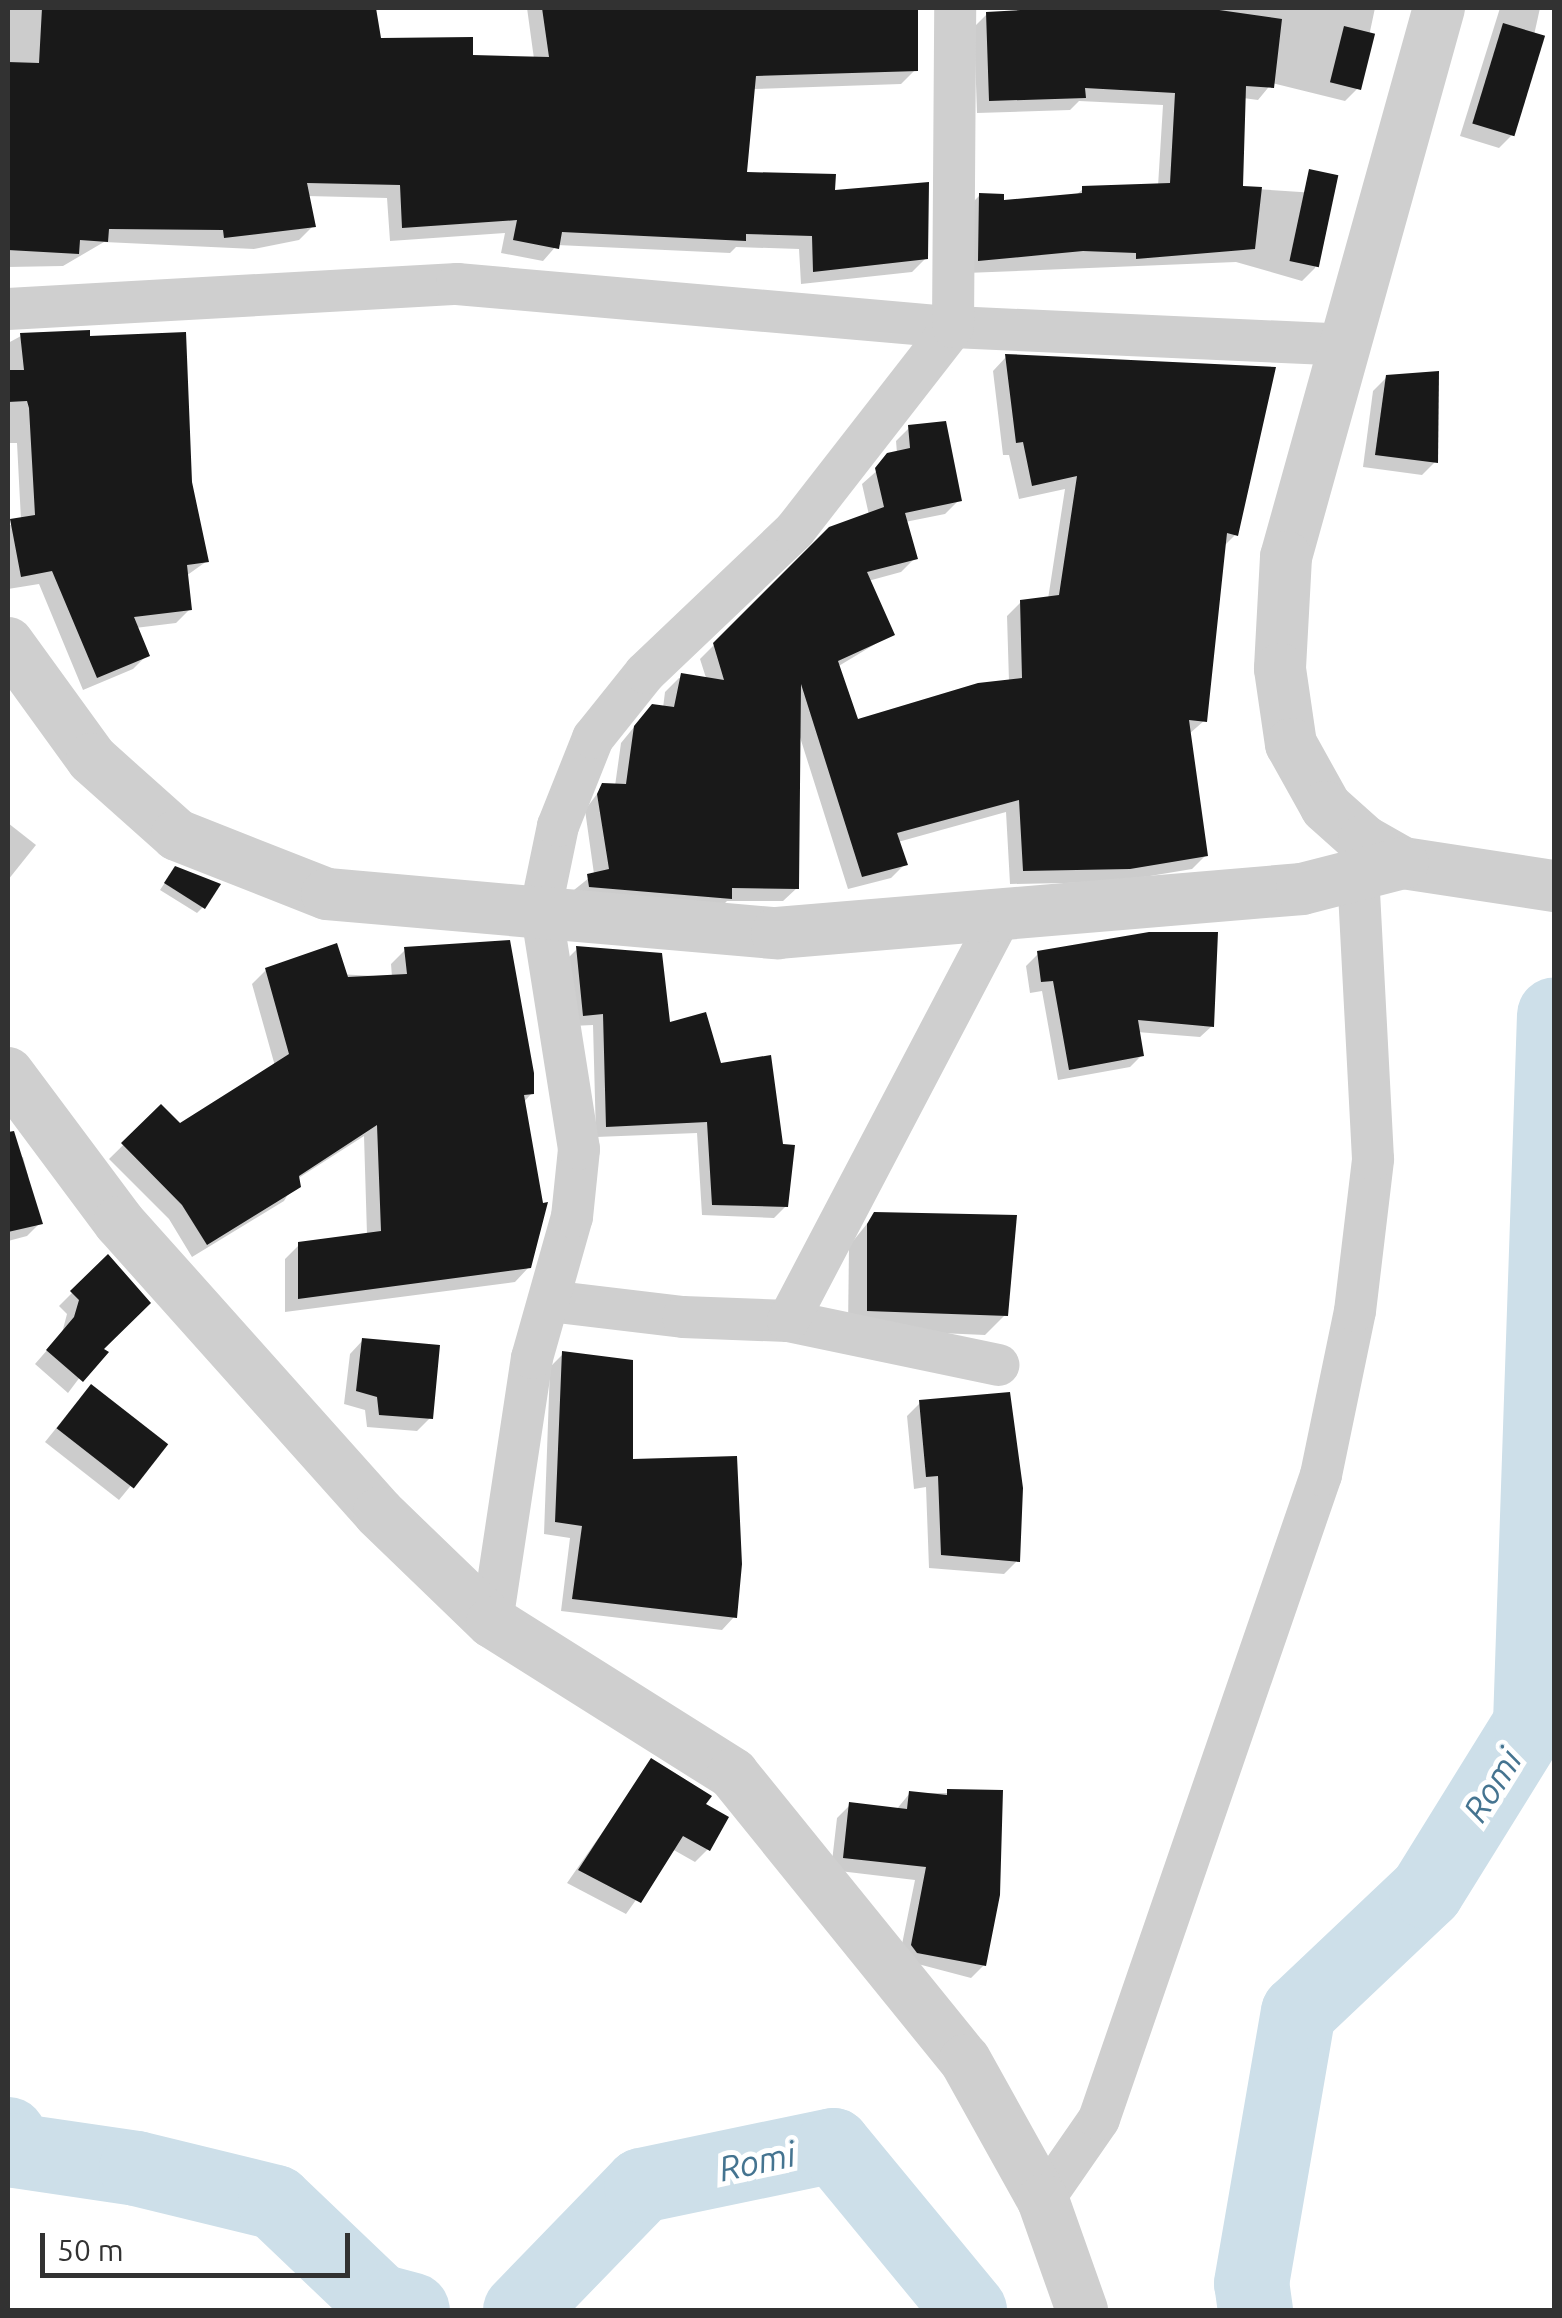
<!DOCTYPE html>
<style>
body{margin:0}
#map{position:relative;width:1562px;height:2318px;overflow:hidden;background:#fff;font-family:Ubuntu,sans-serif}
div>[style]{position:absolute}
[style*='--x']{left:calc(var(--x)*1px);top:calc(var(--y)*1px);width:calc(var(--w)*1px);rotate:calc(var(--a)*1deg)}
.shadow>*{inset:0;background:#0003}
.river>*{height:75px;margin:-37.5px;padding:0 37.5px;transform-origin:37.5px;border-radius:37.5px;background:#cddfe9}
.building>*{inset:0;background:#191919;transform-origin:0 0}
.minor>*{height:42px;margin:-21px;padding:0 21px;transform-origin:21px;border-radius:21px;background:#cfcfcf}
.tertiary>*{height:52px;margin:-26px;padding:0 26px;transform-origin:26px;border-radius:26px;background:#cfcfcf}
span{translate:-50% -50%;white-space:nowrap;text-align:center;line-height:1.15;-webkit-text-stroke:10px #fff;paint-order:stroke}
.water-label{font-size:35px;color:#457490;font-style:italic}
.frame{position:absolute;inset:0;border:10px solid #323232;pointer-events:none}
.scale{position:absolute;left:40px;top:2233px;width:310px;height:45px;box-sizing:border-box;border:5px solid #323232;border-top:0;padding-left:12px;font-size:30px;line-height:35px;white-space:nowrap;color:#323232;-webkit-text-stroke:8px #fff;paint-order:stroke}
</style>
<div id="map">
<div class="shadow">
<div style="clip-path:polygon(8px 8px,373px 8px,378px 40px,471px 58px,534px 59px,527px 8px,904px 8px,915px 70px,901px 84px,753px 89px,744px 175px,833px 193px,926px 258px,912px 272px,801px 284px,799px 249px,736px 247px,730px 253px,557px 245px,543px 261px,501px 253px,505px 233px,390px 241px,387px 198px,307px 196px,313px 226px,299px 240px,254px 249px,104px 242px,63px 266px,8px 267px)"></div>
<div style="clip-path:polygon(1196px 8px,1375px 8px,1358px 88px,1345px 101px,1272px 83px,1258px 100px,1243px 98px,1240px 188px,1331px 194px,1315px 268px,1302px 281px,1236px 262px,966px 273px,967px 208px,980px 195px,1001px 203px,1075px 196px,1083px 189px,1158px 186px,1163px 105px,1079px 101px,1070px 110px,977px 113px,974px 27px,987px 14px)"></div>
<div style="clip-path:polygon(1500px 8px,1540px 8px,1512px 135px,1499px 148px,1460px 136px)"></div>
<div style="clip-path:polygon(21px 336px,88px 338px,190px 483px,207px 561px,186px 576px,190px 609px,176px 623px,135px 628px,147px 655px,133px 669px,83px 690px,39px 584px,8px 589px,8px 526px,21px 520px,17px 443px,8px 443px,8px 343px)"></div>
<div style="clip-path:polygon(1006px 357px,1236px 534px,1223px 547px,1205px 720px,1189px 734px,1205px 856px,1192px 869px,1114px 882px,1010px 884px,1006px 812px,898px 842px,905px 864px,891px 878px,848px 889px,799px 734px,797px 888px,783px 901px,727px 901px,716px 912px,574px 890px,594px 874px,585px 810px,603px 786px,615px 786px,621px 743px,639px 721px,663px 708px,665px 692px,679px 678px,707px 681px,700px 659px,830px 529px,869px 515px,862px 484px,897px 453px,896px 441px,910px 427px,959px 500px,945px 514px,905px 522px,915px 558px,901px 572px,868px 581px,892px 634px,837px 667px,856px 723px,1009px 682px,1007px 616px,1021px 602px,1048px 599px,1065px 489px,1019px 499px,1009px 455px,1003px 455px,993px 371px)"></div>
<div style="clip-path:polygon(1387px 377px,1435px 462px,1422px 475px,1363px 467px,1373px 391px)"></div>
<div style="clip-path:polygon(8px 823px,36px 845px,8px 880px)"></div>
<div style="clip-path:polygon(170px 875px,203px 907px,197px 913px,160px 890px)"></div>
<div style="clip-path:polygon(577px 949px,719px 1065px,786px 1206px,774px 1218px,702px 1215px,697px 1133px,596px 1137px,593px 1025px,572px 1026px,566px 960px)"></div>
<div style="clip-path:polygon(405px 950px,532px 1093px,523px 1103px,529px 1267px,515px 1282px,285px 1312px,285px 1259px,299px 1245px,367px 1235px,364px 1136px,297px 1179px,284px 1201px,192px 1257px,169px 1219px,109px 1159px,161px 1108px,180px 1126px,275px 1066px,252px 984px,266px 970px,392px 977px,391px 964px)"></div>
<div style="clip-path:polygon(1038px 954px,1212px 1026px,1200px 1037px,1137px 1032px,1142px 1055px,1130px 1067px,1058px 1080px,1042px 991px,1030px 993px,1026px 966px)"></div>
<div style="clip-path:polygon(23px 1157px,40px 1223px,27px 1236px,8px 1241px,8px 1161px)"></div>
<div style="clip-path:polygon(875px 1214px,1005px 1315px,985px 1335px,848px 1329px,849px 1246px)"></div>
<div style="clip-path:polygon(107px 1258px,101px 1349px,68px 1393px,35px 1364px,62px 1333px,67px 1314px,59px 1306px)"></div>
<div style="clip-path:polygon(363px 1340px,430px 1418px,417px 1431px,367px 1427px,365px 1410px,344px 1404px,350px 1354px)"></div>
<div style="clip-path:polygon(563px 1354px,734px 1617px,722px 1630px,561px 1611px,570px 1538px,544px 1534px,550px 1367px)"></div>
<div style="clip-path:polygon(78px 1401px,165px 1444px,119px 1500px,45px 1442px)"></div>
<div style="clip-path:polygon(920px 1403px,1017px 1561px,1004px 1574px,929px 1568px,926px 1487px,914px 1489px,907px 1416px)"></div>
<div style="clip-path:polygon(652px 1761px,703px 1805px,708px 1849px,695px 1862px,672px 1849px,626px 1914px,567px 1883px)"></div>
<div style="clip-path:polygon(910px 1793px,1000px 1793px,984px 1965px,971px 1978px,899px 1959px,915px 1880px,831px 1870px,837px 1818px,850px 1805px,896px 1810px)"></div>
</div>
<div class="river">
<div style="--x:8;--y:2134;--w:17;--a:69"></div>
<div style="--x:14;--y:2150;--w:123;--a:8.4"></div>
<div style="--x:136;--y:2168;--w:143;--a:13.7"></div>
<div style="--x:275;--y:2202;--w:144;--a:43.6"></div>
<div style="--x:379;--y:2301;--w:34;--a:15"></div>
<div style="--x:520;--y:2310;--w:174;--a:-45.9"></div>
<div style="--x:641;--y:2185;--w:196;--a:-11.8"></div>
<div style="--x:833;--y:2145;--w:214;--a:50.5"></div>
<div style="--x:1255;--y:2310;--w:27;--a:-98"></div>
<div style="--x:1251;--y:2283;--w:275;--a:-80.2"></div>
<div style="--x:1298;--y:2012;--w:176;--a:-43.4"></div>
<div style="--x:1426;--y:1891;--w:198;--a:-58.2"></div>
<div style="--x:1530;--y:1723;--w:709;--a:-88.06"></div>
</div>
<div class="building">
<div style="clip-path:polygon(42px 8px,376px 8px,381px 38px,473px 37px,473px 55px,549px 57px,542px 8px,918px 8px,918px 71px,756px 76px,747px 172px,836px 174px,835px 190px,929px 182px,928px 259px,813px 272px,812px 236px,746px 234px,746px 241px,562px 232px,559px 249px,513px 240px,517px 220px,402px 228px,400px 185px,307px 183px,316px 227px,224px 238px,223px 230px,109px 229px,108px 242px,80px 240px,79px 254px,8px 250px,8px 62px,39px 63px)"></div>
<div style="clip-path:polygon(1056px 8px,1205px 8px,1282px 19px,1274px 88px,1246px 86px,1243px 186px,1262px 187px,1255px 249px,1136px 259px,1136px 253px,1083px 251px,978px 261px,979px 193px,1004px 194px,1004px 200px,1082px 193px,1082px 186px,1170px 183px,1175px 93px,1085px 88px,1086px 98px,989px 101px,986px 12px)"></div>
<div style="left:1503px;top:23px;width:44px;height:105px;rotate:17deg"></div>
<div style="left:1344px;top:26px;width:32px;height:58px;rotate:14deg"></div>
<div style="left:1309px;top:169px;width:30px;height:94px;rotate:12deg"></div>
<div style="clip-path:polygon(90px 330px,90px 336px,186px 332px,192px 482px,209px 562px,187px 565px,192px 610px,134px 617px,150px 656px,97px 678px,52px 571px,21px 577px,10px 519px,35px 515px,29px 408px,27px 401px,8px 402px,8px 370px,24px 370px,20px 333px)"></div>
<div style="clip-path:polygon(1005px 354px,1276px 367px,1238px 536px,1227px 533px,1207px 722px,1189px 720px,1208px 856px,1130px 869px,1023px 871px,1019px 800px,897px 833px,908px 865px,862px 877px,801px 684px,799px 889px,732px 888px,732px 899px,589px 887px,587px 874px,609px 869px,597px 794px,602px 783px,626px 784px,634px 726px,652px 704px,674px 707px,681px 673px,724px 680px,713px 643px,829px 527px,884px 507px,875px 468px,887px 453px,910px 448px,908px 425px,946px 421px,962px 501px,905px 513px,918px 559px,867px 572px,895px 635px,838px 661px,858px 719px,978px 683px,1022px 678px,1020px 600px,1059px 595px,1077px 476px,1032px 486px,1023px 442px,1016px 443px)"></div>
<div style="clip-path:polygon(1439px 371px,1438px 463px,1375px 455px,1386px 375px)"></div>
<div style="clip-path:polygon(175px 866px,221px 884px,205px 909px,164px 883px)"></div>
<div style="clip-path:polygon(1149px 932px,1218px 932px,1214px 1027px,1138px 1020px,1144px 1056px,1069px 1070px,1053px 981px,1041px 982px,1037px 951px)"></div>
<div style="clip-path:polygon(510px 940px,534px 1073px,534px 1094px,524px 1095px,543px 1203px,548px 1202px,531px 1268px,298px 1299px,298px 1242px,381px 1231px,377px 1125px,299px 1176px,301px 1187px,207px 1245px,182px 1205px,121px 1143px,161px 1104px,180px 1123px,289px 1054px,265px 968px,337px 943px,348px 977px,407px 974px,404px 947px)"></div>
<div style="clip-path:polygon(576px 946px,662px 953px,670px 1022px,706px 1012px,721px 1063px,771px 1055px,783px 1144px,795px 1145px,788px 1207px,712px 1205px,707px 1122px,606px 1127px,603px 1014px,583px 1016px)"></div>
<div style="clip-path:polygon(14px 1131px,43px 1224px,8px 1232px,8px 1132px)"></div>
<div style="clip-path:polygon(874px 1212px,1017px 1215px,1008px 1316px,867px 1311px,867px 1224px)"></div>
<div style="clip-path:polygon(108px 1254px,151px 1303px,104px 1349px,109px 1352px,83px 1382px,46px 1350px,74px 1317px,79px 1300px,70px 1291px)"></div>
<div style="clip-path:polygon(362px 1338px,440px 1345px,433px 1419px,379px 1415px,377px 1397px,356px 1391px)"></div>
<div style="clip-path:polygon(562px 1351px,633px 1360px,633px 1459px,737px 1456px,742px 1564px,737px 1618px,572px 1599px,582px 1526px,555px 1522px)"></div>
<div style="left:91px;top:1384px;width:98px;height:56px;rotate:38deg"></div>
<div style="clip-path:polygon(1010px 1392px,1023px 1488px,1020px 1562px,941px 1555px,938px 1476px,926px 1477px,919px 1400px)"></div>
<div style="clip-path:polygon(651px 1758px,712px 1796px,706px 1804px,729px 1817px,710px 1851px,683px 1836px,641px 1903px,578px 1870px)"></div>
<div style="clip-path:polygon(947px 1789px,1003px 1790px,1000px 1895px,986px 1966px,917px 1953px,911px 1945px,926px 1867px,843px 1858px,849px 1802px,907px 1809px,909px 1791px,947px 1795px)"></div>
</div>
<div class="minor">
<div style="--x:8;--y:309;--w:450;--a:-3.2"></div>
<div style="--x:457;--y:284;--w:498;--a:5"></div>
<div style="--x:953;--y:327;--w:393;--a:2.6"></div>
<div style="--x:549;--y:1301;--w:135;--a:6.8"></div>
<div style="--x:683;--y:1317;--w:105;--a:2.2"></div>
<div style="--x:788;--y:1321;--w:215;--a:11.8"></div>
<div style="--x:788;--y:1321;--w:455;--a:-62.3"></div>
<div style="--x:492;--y:1622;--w:267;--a:-81.4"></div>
<div style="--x:532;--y:1358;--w:147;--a:-74.2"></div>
<div style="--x:572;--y:1217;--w:68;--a:-84.1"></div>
<div style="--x:579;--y:1149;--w:244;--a:-99"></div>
<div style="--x:541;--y:908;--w:84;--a:-78.3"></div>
<div style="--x:558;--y:826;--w:95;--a:-68.3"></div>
<div style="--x:593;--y:738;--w:83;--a:-51.3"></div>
<div style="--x:645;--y:673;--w:207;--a:-43.6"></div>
<div style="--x:795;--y:530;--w:257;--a:-52.1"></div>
<div style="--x:953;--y:327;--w:319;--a:-89.6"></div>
<div style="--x:1043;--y:2200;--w:98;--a:-55.3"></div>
<div style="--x:1099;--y:2119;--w:681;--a:-70.98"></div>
<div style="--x:1321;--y:1475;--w:167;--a:-78.3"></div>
<div style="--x:1355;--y:1311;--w:153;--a:-83.2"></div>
<div style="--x:1373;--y:1159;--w:283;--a:-93"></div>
</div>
<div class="tertiary">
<div style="--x:1439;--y:8;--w:570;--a:105.57"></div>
<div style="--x:1286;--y:557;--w:112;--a:93.1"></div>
<div style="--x:1280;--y:669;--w:76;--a:81.7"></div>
<div style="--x:1291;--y:744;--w:72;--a:60.9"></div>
<div style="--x:1326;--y:807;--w:51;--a:41.8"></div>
<div style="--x:1364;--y:841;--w:45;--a:29.4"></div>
<div style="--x:1403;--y:863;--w:153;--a:8.7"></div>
<div style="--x:8;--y:643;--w:143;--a:54.1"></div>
<div style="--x:92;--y:759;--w:114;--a:41.8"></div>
<div style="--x:177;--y:835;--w:161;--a:21.5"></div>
<div style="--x:327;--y:894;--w:452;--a:5"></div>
<div style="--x:777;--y:933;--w:527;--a:-4.79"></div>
<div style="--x:1302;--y:889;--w:104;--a:-14.4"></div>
<div style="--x:8;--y:1073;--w:186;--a:53.3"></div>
<div style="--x:119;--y:1222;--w:390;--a:48.2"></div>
<div style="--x:379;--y:1513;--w:157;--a:44"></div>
<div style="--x:492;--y:1622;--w:285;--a:32.2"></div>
<div style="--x:733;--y:1774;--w:368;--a:51"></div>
<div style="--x:965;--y:2060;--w:160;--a:60.9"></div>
<div style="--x:1043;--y:2200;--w:117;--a:70.5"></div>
</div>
<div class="water-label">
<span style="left:1492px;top:1785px;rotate:-58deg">Romi</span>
<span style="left:757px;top:2161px;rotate:-12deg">Romi</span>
</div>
<div class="frame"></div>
<div class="scale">50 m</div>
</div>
